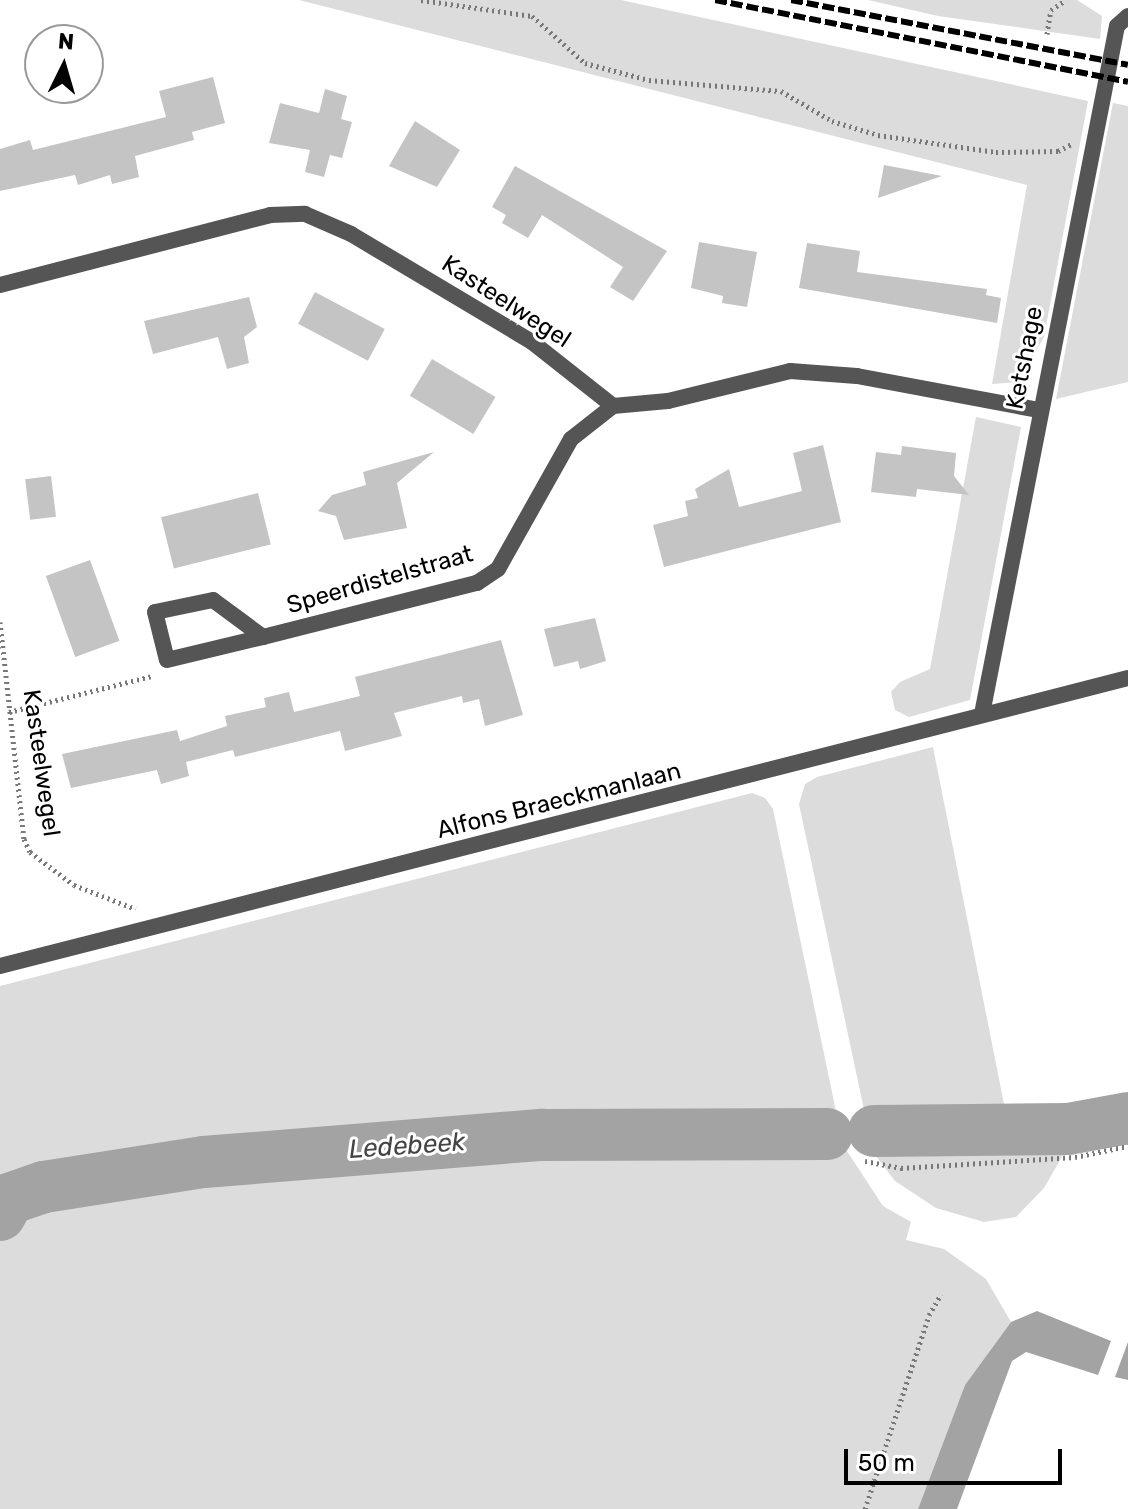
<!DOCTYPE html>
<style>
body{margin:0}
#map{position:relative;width:1128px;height:1509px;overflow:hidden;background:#fff;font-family:Rubik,sans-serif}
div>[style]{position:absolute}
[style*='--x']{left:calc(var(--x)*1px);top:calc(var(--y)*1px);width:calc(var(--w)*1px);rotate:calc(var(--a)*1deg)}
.green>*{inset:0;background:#dcdcdc}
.water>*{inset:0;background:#a3a3a3}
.river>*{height:52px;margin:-26px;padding:0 26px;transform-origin:26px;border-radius:26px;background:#a3a3a3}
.building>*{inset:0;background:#c4c4c4;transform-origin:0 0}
.path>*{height:5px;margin-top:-2.5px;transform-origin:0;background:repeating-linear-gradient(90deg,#777 0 2px,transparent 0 6px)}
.minor>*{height:16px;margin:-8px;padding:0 8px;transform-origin:8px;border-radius:8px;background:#555}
.rail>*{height:6px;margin-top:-3px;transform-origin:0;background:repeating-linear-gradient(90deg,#000 0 12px,transparent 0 16px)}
span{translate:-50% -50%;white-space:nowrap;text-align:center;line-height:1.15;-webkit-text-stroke:6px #fff;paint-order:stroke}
.street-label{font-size:24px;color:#000}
.water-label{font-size:26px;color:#444;font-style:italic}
.north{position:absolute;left:24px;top:24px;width:80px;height:80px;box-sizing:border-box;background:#fff;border:2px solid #999;border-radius:50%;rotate:5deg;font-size:22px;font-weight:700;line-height:32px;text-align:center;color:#000}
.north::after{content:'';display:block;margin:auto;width:28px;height:36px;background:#000;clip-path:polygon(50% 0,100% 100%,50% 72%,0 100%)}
.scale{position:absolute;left:844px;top:1449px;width:218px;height:36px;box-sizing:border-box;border:4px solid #000;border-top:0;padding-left:10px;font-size:24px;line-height:28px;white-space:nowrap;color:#000;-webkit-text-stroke:6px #fff;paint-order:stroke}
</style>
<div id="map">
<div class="green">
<div style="clip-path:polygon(299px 0,621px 0,1088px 101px,1044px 337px,1018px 382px,992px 384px,1027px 185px)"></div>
<div style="clip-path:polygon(868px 0,1077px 0,1102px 16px,1100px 39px,938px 16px)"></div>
<div style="clip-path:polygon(1113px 103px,1128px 106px,1128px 382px,1056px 399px)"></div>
<div style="clip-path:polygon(976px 417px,1021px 427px,970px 700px,909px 717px,895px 710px,891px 692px,900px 682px,930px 669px)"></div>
<div style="clip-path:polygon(933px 747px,1006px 1114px,1068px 1116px,1128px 1103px,1128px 1133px,1071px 1141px,1044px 1188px,1016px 1217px,984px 1222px,936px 1208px,895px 1181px,873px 1152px,799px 804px,805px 784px,817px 777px)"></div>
<div style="clip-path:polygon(752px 793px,765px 798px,773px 809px,843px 1145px,883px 1206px,911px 1222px,906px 1240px,944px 1249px,986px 1279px,1011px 1322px,965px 1385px,918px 1509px,0 1509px,0 986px)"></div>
</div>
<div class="water">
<div style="clip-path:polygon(1037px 1311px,1111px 1341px,1098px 1375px,1026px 1352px,1012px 1361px,957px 1509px,918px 1509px,965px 1385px,1011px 1322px)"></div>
<div style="clip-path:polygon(1128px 1342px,1128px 1380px,1115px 1377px)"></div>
</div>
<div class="river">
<div style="--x:874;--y:1131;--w:194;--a:-0.6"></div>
<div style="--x:1068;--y:1129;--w:61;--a:-10.4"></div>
<div style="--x:0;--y:1215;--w:18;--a:-61"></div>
<div style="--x:9;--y:1199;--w:37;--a:-19"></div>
<div style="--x:44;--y:1187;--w:162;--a:-8.9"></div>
<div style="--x:204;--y:1162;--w:340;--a:-4.6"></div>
<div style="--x:543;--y:1135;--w:284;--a:-0.2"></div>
</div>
<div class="building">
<div style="clip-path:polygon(213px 77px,225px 123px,192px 132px,194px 140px,135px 156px,139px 177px,112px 184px,110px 175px,78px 185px,75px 175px,0 191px,0 149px,30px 140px,33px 150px,166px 117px,159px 91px)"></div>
<div style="clip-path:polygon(325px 89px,347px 96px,341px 119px,352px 122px,342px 158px,330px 155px,324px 177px,305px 172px,310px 150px,269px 143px,280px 103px,319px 113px)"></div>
<div style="clip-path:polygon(415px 121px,460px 150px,437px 187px,389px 166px)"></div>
<div style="clip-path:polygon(884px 165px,942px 176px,878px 198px)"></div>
<div style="clip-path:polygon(515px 166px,667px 251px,633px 301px,610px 287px,623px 267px,542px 215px,528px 238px,502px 223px,506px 215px,492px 207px)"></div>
<div style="clip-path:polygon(699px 242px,757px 252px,747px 307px,722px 303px,723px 296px,691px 288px)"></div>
<div style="clip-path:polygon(807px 243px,860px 251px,857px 272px,987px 289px,986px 295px,1001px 298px,997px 323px,799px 288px)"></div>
<div style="left:315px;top:292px;width:79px;height:36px;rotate:28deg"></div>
<div style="clip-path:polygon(249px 297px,257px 327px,244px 337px,249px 363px,227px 369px,218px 337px,153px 354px,144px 321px)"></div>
<div style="left:432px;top:359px;width:74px;height:43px;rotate:31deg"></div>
<div style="clip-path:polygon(823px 445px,841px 522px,664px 567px,653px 525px,688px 516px,685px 501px,698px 498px,695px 489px,729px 469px,739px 507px,802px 491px,793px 453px)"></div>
<div style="clip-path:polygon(902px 446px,956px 453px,954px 476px,969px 495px,917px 489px,916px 497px,871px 492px,876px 452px,901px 455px)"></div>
<div style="clip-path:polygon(434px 452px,397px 483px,407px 528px,344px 540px,336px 516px,318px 511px,332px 495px,366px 485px,363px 472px)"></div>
<div style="left:51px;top:476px;width:41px;height:26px;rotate:83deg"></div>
<div style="left:258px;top:493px;width:53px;height:100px;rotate:76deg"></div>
<div style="left:90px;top:560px;width:86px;height:47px;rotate:70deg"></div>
<div style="clip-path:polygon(595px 618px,606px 661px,580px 669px,578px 661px,554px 667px,544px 629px)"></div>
<div style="clip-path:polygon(501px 640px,523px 715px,485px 726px,479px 699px,463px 703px,462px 696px,394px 713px,402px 736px,345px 751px,340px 731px,235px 757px,233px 750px,186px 762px,189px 776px,161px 784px,157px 770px,71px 788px,62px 754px,177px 730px,180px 741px,227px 726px,225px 716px,266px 707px,264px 698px,289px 692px,294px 712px,360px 696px,355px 677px)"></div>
</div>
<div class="path">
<div style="--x:421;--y:0;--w:112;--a:8.2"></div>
<div style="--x:532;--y:16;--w:71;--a:41.6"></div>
<div style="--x:585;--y:63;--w:66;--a:14.9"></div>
<div style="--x:649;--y:80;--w:132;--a:4.8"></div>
<div style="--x:781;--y:91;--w:59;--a:30.5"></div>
<div style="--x:832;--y:121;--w:48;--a:16.9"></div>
<div style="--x:878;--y:135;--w:119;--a:8.2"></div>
<div style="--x:996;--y:152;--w:62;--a:-0.9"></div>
<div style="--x:1058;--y:151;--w:16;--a:-27"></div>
<div style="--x:1047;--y:34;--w:24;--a:-81"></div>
<div style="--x:1051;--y:10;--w:18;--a:-34"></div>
<div style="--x:0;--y:622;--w:218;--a:83.7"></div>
<div style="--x:24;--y:839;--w:14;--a:65"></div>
<div style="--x:30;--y:852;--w:55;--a:36.9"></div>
<div style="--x:74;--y:885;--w:66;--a:21.2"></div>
<div style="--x:9;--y:712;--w:147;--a:-14.1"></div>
<div style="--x:865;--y:1161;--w:37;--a:11"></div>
<div style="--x:901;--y:1168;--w:174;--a:-3.6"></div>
<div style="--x:1075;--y:1157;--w:54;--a:-11.7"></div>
<div style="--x:865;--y:1509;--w:204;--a:-71.7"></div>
<div style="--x:929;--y:1315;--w:24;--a:-60"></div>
</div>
<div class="minor">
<div style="--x:0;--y:285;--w:279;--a:-14.5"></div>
<div style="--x:270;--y:215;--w:35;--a:-2"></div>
<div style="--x:305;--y:214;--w:50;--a:23.5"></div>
<div style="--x:351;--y:234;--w:211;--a:30.8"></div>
<div style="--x:532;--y:342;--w:103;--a:38.3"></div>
<div style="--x:613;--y:406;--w:55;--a:-5.2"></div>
<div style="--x:668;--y:401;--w:126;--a:-13.8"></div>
<div style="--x:790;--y:371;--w:67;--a:4.3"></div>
<div style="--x:857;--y:376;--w:184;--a:10.6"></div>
<div style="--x:263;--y:637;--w:62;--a:-143.5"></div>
<div style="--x:213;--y:600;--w:59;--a:168.3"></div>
<div style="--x:155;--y:612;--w:49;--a:76"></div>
<div style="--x:167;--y:660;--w:99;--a:-13.5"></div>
<div style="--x:263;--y:637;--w:221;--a:-14.2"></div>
<div style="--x:477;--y:583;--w:25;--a:-34"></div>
<div style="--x:498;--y:569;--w:149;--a:-60.7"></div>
<div style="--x:571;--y:439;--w:53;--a:-38.2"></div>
<div style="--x:982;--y:714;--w:701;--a:-78.9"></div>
<div style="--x:1117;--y:26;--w:15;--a:-42"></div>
<div style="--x:0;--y:966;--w:1164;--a:-14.32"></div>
</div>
<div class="rail">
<div style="--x:715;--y:0;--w:421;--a:11.2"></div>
<div style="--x:791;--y:0;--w:343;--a:10.9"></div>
</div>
<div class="street-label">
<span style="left:506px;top:302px;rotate:33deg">Kasteelwegel</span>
<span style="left:1025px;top:358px;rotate:-79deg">Ketshage</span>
<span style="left:380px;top:580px;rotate:-16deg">Speerdistelstraat</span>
<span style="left:41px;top:763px;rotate:82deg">Kasteelwegel</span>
<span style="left:559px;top:801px;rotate:-14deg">Alfons Braeckmanlaan</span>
</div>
<div class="water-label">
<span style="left:407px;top:1146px;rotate:-4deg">Ledebeek</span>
</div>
<div class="north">N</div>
<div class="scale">50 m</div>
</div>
